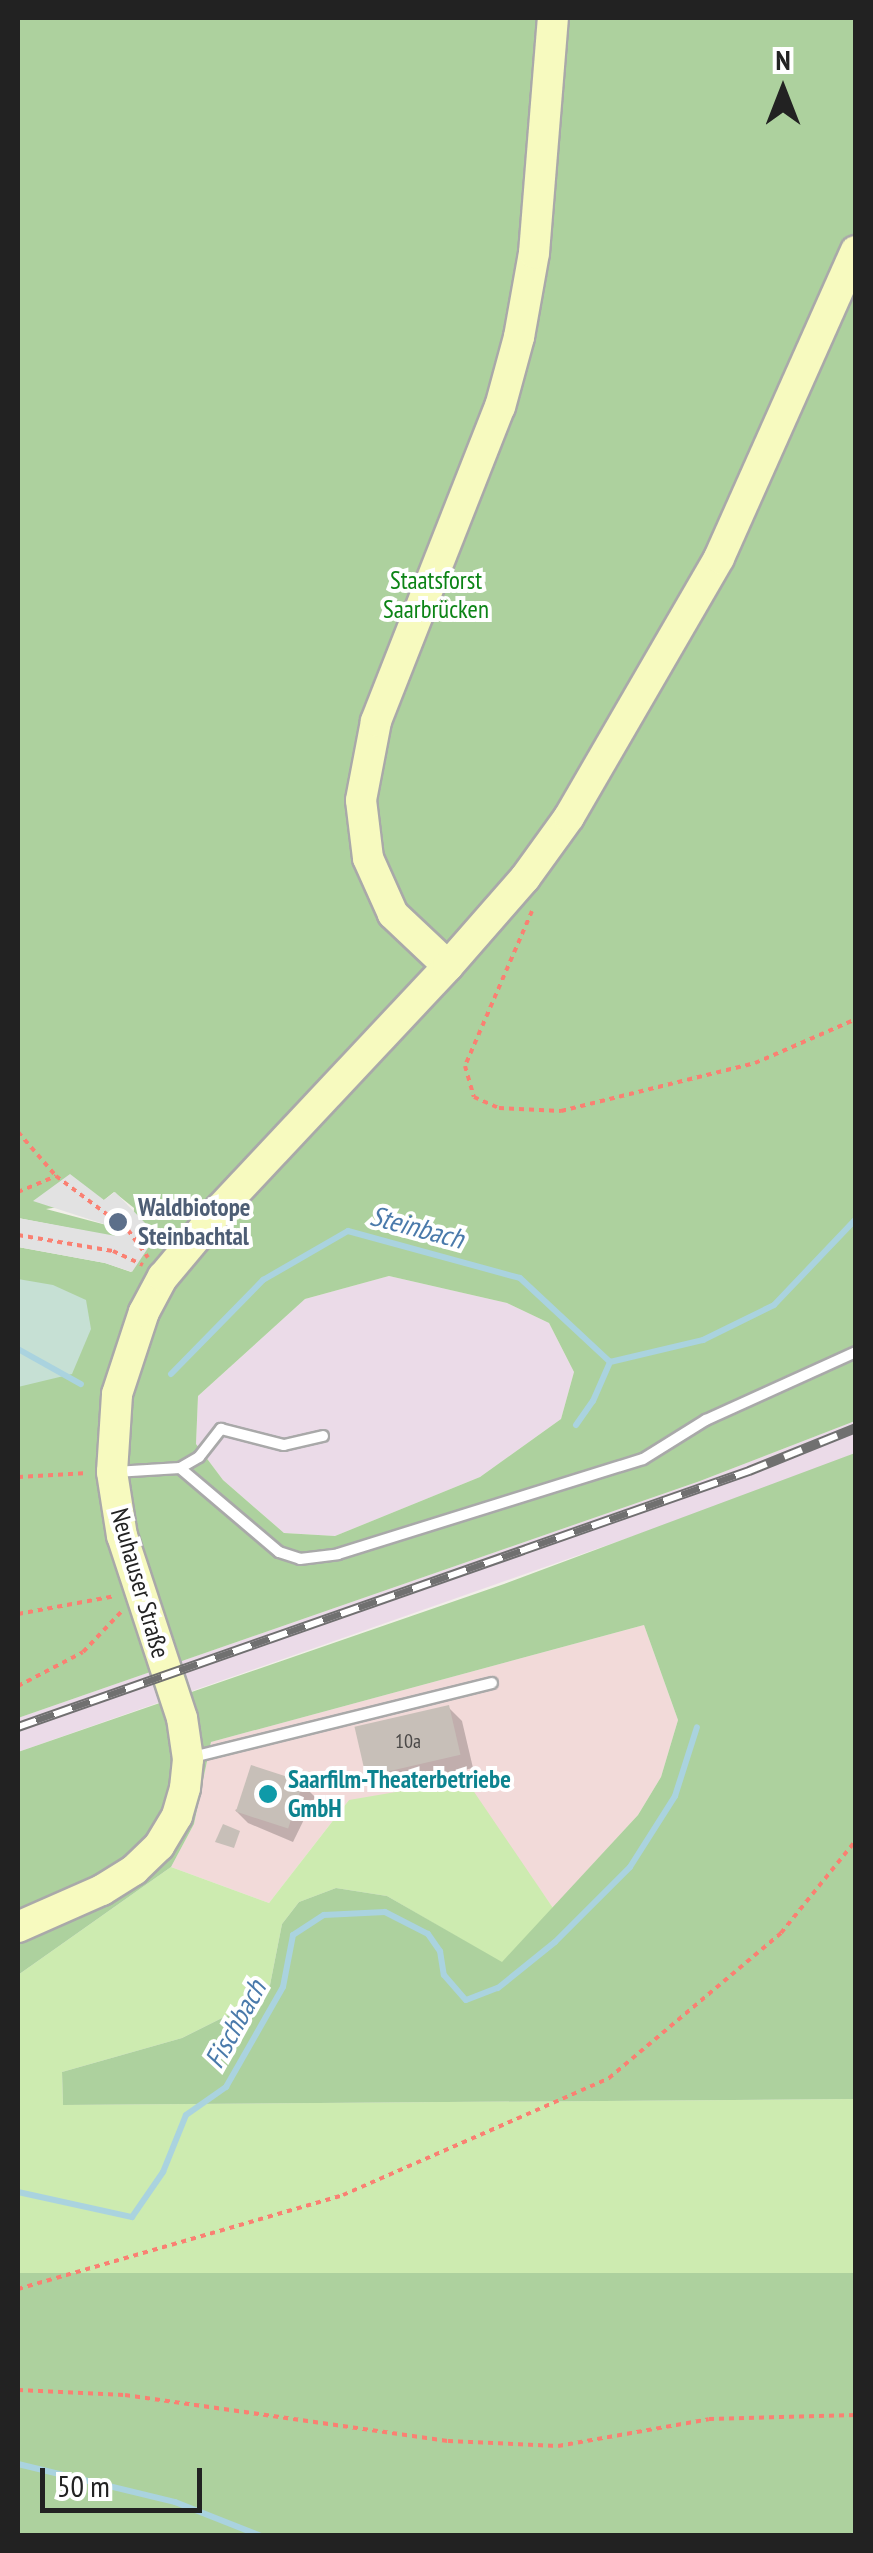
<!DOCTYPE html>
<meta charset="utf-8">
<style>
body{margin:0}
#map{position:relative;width:873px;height:2553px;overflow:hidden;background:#f2efe9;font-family:"PT Sans Narrow",sans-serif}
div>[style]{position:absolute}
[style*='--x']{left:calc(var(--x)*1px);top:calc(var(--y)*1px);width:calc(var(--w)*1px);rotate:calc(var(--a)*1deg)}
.commercial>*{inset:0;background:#f2dad9}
.industrial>*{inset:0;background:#ebdbe8}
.grass>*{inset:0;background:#cdebb0}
.forest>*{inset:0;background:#add19e;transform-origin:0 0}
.wetland>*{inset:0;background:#c6e0d4}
.parking>*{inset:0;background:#e2e2e2}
.shadow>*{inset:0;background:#0003}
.stream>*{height:6px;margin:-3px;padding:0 3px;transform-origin:3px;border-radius:3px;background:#aad3df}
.building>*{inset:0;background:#c7bfb8;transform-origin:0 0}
.path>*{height:4px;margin-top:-2px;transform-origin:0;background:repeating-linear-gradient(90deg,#fa8072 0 5px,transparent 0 10px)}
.roads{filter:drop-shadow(2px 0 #a9a9a9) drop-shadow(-2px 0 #a9a9a9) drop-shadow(0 2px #a9a9a9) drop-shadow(0 -2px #a9a9a9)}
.lane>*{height:10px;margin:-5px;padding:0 5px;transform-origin:5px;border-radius:5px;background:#fff}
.secondary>*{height:30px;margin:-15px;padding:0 15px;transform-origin:15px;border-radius:15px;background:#f7fabf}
.rail>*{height:10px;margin-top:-5px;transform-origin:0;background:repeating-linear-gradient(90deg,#fff 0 19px,#707070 0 38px);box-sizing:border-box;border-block:2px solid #707070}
.dots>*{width:28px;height:28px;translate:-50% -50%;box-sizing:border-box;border:5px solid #fff;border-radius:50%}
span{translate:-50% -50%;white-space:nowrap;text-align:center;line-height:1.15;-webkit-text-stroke:8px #fff;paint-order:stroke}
.number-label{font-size:20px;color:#4b4948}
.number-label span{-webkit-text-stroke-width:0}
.park-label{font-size:25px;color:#0c8416}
.service-label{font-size:25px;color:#4e5e75;font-weight:700}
.left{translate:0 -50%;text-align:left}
.street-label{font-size:25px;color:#222}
.culture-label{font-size:25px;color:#0d838f;font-weight:700}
.water-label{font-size:28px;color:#4a7aab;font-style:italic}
.frame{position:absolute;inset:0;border:20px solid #222;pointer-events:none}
.north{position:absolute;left:733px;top:40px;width:100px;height:100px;-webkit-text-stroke:8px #fff;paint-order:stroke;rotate:0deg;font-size:28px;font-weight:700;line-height:40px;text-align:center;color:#222}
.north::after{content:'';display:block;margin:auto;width:35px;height:45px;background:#222;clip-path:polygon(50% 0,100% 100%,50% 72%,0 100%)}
.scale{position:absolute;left:40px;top:2468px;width:162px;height:45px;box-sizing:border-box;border:5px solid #222;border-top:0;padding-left:12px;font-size:30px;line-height:35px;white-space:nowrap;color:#222;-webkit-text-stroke:8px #fff;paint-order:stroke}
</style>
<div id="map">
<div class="commercial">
<div style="clip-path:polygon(644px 1625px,678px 1720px,661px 1777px,638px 1815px,553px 1908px,515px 1854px,349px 1800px,269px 1903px,171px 1867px,194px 1824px,211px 1742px)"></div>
</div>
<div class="industrial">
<div style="clip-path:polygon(389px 1276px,507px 1303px,549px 1323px,574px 1372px,561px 1419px,480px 1477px,335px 1536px,284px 1533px,223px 1480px,196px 1444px,198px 1396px,305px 1299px)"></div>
<div style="clip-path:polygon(855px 1421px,855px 1453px,773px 1487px,18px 1752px,18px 1718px,700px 1481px)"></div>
</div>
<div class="grass">
<div style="clip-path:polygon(466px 1780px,553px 1908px,502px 1963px,387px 1896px,336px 1888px,299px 1902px,282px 1924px,270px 1985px,244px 2007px,182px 2038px,62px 2072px,63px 2105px,855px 2099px,855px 2273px,18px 2280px,18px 1975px,171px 1867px,269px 1903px,349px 1800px)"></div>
</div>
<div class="forest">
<div style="clip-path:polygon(evenodd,18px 18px,855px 18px,855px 1421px,700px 1481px,18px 1718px,18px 1247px,105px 1263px,131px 1272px,134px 1208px,114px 1192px,104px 1200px,46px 1209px,110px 1226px,116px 1237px,18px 1218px,18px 18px,389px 1276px,507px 1303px,549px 1323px,574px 1372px,561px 1419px,480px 1477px,335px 1536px,284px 1533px,223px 1480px,196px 1444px,198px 1396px,305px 1299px,389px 1276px)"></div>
<div style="clip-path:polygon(855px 1453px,855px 2099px,63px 2105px,62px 2072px,182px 2038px,244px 2007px,270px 1985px,282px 1924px,299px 1902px,336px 1888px,387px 1896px,502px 1962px,638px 1815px,661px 1777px,678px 1720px,644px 1625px,211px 1742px,194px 1824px,171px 1867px,18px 1975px,18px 1752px,504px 1584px)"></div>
<div style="left:855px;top:2273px;width:262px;height:837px;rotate:90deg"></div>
</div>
<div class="wetland">
<div style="clip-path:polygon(18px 1279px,53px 1285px,86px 1300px,91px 1329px,72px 1374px,18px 1387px)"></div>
</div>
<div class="parking">
<div style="clip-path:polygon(70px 1174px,104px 1200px,115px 1192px,147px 1225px,152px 1242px,132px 1272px,105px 1263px,18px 1247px,18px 1218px,116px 1236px,110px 1226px,33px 1201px)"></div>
</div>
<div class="shadow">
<div style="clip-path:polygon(448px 1707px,462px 1721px,473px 1768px,382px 1789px,369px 1775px)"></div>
<div style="clip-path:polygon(302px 1784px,315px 1797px,293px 1842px,248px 1823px,235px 1810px)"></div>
</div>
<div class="stream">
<div style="--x:18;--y:1349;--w:72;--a:29.1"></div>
<div style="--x:171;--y:1374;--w:132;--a:-45.6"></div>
<div style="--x:263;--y:1280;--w:98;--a:-30"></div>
<div style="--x:348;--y:1231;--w:178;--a:15.3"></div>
<div style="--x:520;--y:1278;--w:123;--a:43"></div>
<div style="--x:576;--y:1425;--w:29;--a:-55"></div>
<div style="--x:593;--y:1401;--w:43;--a:-66.4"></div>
<div style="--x:610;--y:1362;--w:96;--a:-13.3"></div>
<div style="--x:703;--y:1340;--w:79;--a:-26.2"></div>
<div style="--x:774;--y:1305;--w:119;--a:-46.4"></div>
<div style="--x:18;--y:2192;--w:117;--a:12.4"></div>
<div style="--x:132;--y:2217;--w:55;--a:-55.4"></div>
<div style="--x:163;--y:2172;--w:61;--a:-68"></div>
<div style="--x:186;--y:2115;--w:49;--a:-35"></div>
<div style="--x:226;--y:2087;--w:115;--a:-60.3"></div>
<div style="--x:283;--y:1987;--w:53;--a:-79.1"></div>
<div style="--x:293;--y:1935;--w:37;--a:-33"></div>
<div style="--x:324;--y:1915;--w:61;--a:-2.8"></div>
<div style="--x:385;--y:1912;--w:48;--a:27.1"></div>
<div style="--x:428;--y:1934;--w:21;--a:55"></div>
<div style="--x:440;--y:1951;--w:24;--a:81"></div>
<div style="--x:444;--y:1975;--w:33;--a:49"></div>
<div style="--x:466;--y:2000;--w:34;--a:-21"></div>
<div style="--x:498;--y:1988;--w:73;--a:-38.9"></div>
<div style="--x:555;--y:1942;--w:106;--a:-45"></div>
<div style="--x:630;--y:1867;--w:84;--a:-57.6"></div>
<div style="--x:675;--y:1796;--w:72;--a:-72.3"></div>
<div style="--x:18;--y:2464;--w:162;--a:13.6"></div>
<div style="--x:175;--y:2502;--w:92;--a:21.6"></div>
</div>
<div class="building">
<div style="left:449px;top:1705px;width:51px;height:97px;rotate:77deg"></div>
<div style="left:251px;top:1765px;width:55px;height:49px;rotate:18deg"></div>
<div style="clip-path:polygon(223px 1824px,240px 1831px,234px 1848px,215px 1842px)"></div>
</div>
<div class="path">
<div style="--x:532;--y:911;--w:169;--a:113.4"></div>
<div style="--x:465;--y:1066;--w:32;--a:74"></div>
<div style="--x:474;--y:1097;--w:27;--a:24"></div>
<div style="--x:499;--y:1108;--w:62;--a:2.8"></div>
<div style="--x:561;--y:1111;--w:200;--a:-13.9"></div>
<div style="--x:755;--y:1063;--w:110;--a:-23.5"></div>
<div style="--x:18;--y:1132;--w:58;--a:49.2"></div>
<div style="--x:18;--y:1192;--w:41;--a:-22.8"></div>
<div style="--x:56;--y:1176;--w:90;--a:36.9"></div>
<div style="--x:128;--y:1230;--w:34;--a:54"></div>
<div style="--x:18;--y:1235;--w:96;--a:9.6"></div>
<div style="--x:113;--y:1251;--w:33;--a:25"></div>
<div style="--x:18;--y:1477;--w:70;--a:-3.3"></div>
<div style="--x:18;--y:1614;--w:99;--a:-10.5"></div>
<div style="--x:18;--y:1686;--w:73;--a:-27.6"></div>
<div style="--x:83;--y:1652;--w:57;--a:-46.4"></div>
<div style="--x:18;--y:2289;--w:338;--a:-16.1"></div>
<div style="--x:343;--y:2195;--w:291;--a:-23.7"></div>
<div style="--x:609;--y:2078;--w:225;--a:-40.1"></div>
<div style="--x:781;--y:1933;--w:119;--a:-51.1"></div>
<div style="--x:18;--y:2390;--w:107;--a:2.7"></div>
<div style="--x:125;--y:2395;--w:326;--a:8.1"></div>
<div style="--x:448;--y:2441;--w:110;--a:2.6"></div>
<div style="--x:558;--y:2446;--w:153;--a:-10.1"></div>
<div style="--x:709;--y:2419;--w:147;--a:-1.6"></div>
</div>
<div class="roads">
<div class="lane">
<div style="--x:180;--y:1468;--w:22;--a:-30"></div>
<div style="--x:199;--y:1457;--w:36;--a:-52"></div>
<div style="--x:221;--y:1429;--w:65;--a:14.3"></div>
<div style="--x:284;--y:1445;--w:40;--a:-13"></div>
<div style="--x:115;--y:1472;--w:65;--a:-3.5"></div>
<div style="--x:180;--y:1468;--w:130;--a:40.3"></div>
<div style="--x:279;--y:1552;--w:22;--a:18"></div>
<div style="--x:300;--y:1559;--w:38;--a:-7"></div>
<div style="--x:338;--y:1554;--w:319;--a:-17.3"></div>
<div style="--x:643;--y:1459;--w:74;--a:-31.8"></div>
<div style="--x:706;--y:1420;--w:165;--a:-24.4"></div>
<div style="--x:189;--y:1758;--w:312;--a:-13.9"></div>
</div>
<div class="secondary">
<div style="--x:448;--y:966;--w:76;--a:-136.6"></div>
<div style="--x:393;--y:914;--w:61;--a:-114.1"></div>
<div style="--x:368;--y:858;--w:58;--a:-96.9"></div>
<div style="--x:361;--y:800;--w:80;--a:-79.2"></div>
<div style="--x:376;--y:721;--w:338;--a:-68.5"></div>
<div style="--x:500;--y:407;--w:73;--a:-74.8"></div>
<div style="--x:519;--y:337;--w:85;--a:-79.9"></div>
<div style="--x:534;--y:253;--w:236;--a:-85.4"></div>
<div style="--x:18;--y:1927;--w:92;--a:-23.8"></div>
<div style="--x:102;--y:1890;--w:38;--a:-32"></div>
<div style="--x:134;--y:1870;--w:35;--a:-44"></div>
<div style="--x:159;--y:1846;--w:35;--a:-59"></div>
<div style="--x:177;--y:1816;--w:29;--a:-74"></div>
<div style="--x:185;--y:1788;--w:29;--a:-84"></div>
<div style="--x:188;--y:1759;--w:41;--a:-98.3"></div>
<div style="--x:182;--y:1718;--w:192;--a:-108.2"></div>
<div style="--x:122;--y:1536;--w:65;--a:-98.9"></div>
<div style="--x:112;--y:1472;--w:78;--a:-86.3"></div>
<div style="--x:117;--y:1394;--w:86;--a:-71.8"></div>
<div style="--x:144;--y:1312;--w:40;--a:-62"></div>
<div style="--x:163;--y:1277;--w:89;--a:-50"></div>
<div style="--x:220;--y:1209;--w:333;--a:-46.8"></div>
<div style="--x:448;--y:966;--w:117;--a:-48.8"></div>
<div style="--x:525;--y:878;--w:75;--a:-54.2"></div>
<div style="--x:569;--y:817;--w:299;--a:-59.9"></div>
<div style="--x:719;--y:558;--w:336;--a:-66"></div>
</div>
</div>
<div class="rail">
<div style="--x:18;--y:1727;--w:775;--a:-19.3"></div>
<div style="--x:749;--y:1471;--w:115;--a:-21.9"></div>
</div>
<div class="dots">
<div style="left:118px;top:1222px;background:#5c6f8a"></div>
<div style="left:268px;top:1794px;background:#0f9aa8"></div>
</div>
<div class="number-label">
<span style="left:408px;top:1741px">10a</span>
</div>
<div class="park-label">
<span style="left:436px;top:595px">Staatsforst<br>Saarbrücken</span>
</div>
<div class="service-label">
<span class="left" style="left:138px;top:1222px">Waldbiotope<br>Steinbachtal</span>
</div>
<div class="street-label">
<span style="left:140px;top:1583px;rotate:74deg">Neuhauser Straße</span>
</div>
<div class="culture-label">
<span class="left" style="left:288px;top:1794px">Saarfilm-Theaterbetriebe<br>GmbH</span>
</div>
<div class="water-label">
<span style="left:417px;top:1227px;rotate:15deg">Steinbach</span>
<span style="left:235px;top:2024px;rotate:-61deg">Fischbach</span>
</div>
<div class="frame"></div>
<div class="north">N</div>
<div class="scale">50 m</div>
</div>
